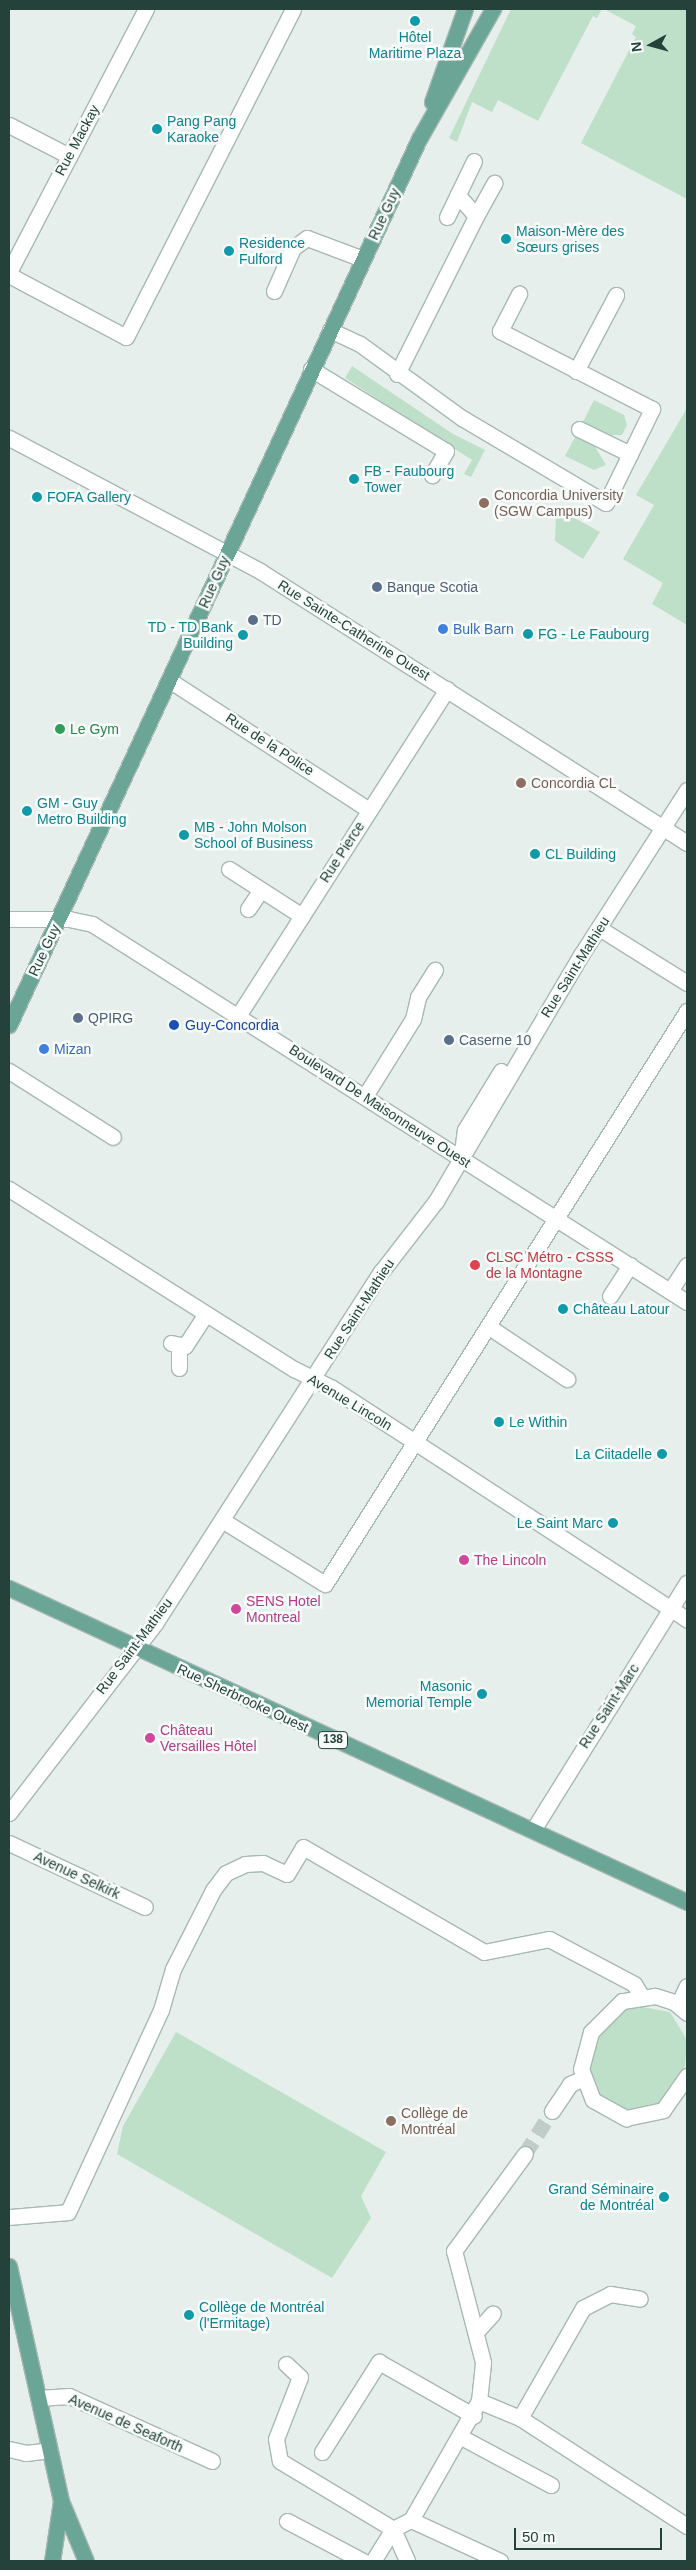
<!DOCTYPE html>
<meta charset="utf-8">
<style>
body{margin:0}
#map{position:relative;width:696px;height:2570px;overflow:hidden;background:#e6efeb;font-family:Arial,sans-serif}
div>[style]{position:absolute}
[style*='--x']{left:calc(var(--x)*1px);top:calc(var(--y)*1px);width:calc(var(--w)*1px);rotate:calc(var(--a)*1deg)}
.green>*{inset:0;background:#bfe0c8}
.minor-tunnel>*{height:15px;margin-top:-7.5px;transform-origin:0;background:repeating-linear-gradient(90deg,#bfccc8 0 15px,transparent 0 23px)}
.roads{filter:drop-shadow(1px 0 #a8b8b2) drop-shadow(-1px 0 #a8b8b2) drop-shadow(0 1px #a8b8b2) drop-shadow(0 -1px #a8b8b2)}
.minor>*{height:15px;margin:-7.5px;padding:0 7.5px;transform-origin:7.5px;border-radius:7.5px;background:#fff}
.major>*{height:15px;margin:-7.5px;padding:0 7.5px;transform-origin:7.5px;border-radius:7.5px;background:#6aa596}
.dots>*{width:14px;height:14px;translate:-50% -50%;box-sizing:border-box;border:2px solid #f7fbf9;border-radius:50%}
span{translate:-50% -50%;white-space:nowrap;text-align:center;line-height:1.15;-webkit-text-stroke:5px #f7fbf9;paint-order:stroke}
.shield-label span{padding:1px 4px;background:#f7fbf9;border:1px solid;border-radius:4px;-webkit-text-stroke-width:0}
.shield-label{font-size:12px;color:#24423a;font-weight:700}
.culture-label{font-size:14px;color:#0d838f}
.left{translate:0 -50%;text-align:left}
.right{translate:-100% -50%;text-align:right}
.street-label{font-size:14px;color:#24423a}
.education-label{font-size:14px;color:#785e54}
.service-label{font-size:14px;color:#4e5e75}
.shop-label{font-size:14px;color:#366cbe}
.leisure-label{font-size:14px;color:#27864d}
.transit-label{font-size:14px;color:#164399}
.health-label{font-size:14px;color:#be3a42}
.hotel-label{font-size:14px;color:#b23c85}
.frame{position:absolute;inset:0;border:10px solid #24423a;pointer-events:none}
.north{position:absolute;left:626px;top:20px;width:50px;height:50px;-webkit-text-stroke:4px #f7fbf9;paint-order:stroke;rotate:263deg;font-size:14px;font-weight:700;line-height:20px;text-align:center;color:#24423a}
.north::after{content:'';display:block;margin:auto;width:18px;height:22px;background:#24423a;clip-path:polygon(50% 0,100% 100%,50% 72%,0 100%)}
.scale{position:absolute;left:514px;top:2528px;width:148px;height:22px;box-sizing:border-box;border:2px solid #24423a;border-top:0;padding-left:6px;font-size:15px;line-height:18px;white-space:nowrap;color:#24423a;-webkit-text-stroke:4px #f7fbf9;paint-order:stroke}
</style>
<div id="map">
<div class="green">
<div style="clip-path:polygon(511px 9px,602px 9px,597px 18px,593px 16px,538px 121px,498px 100px,492px 112px,472px 102px,457px 142px,449px 138px)"></div>
<div style="clip-path:polygon(604px 9px,687px 9px,687px 199px,581px 143px,636px 37px,632px 34px,636px 26px)"></div>
<div style="clip-path:polygon(352px 366px,453px 434px,485px 450px,471px 477px,464px 474px,472px 460px,345px 378px)"></div>
<div style="clip-path:polygon(594px 400px,624px 415px,627px 425px,622px 435px,603px 435px,582px 424px)"></div>
<div style="clip-path:polygon(687px 408px,687px 625px,652px 604px,663px 583px,623px 559px,654px 505px,636px 495px)"></div>
<div style="clip-path:polygon(575px 437px,594px 445px,606px 465px,594px 470px,565px 456px)"></div>
<div style="clip-path:polygon(551px 505px,600px 532px,583px 559px,555px 541px,556px 513px)"></div>
<div style="clip-path:polygon(632px 2005px,670px 2012px,687px 2040px,685px 2066px,669px 2092px,658px 2104px,644px 2110px,628px 2110px,600px 2096px,587px 2068px,589px 2053px,606px 2025px)"></div>
<div style="clip-path:polygon(176px 2032px,386px 2152px,361px 2196px,371px 2218px,332px 2278px,117px 2154px,123px 2126px)"></div>
</div>
<div class="minor-tunnel">
<div style="--x:525;--y:2154;--w:51;--a:-57.9"></div>
</div>
<div class="roads">
<div class="minor">
<div style="--x:9;--y:125;--w:68;--a:27.3"></div>
<div style="--x:476;--y:216;--w:38;--a:-61"></div>
<div style="--x:447;--y:217;--w:62;--a:-64.3"></div>
<div style="--x:9;--y:272;--w:297;--a:-62.5"></div>
<div style="--x:9;--y:275;--w:132;--a:27.9"></div>
<div style="--x:126;--y:337;--w:368;--a:-63"></div>
<div style="--x:274;--y:291;--w:47;--a:-66.2"></div>
<div style="--x:293;--y:248;--w:17;--a:-36"></div>
<div style="--x:307;--y:238;--w:60;--a:20.6"></div>
<div style="--x:330;--y:330;--w:33;--a:25"></div>
<div style="--x:360;--y:344;--w:126;--a:36"></div>
<div style="--x:462;--y:418;--w:167;--a:30.6"></div>
<div style="--x:606;--y:503;--w:105;--a:-63.9"></div>
<div style="--x:652;--y:409;--w:171;--a:-152.8"></div>
<div style="--x:500;--y:331;--w:42;--a:-62.8"></div>
<div style="--x:311;--y:369;--w:158;--a:31.3"></div>
<div style="--x:446;--y:451;--w:28;--a:120"></div>
<div style="--x:576;--y:371;--w:86;--a:-62.2"></div>
<div style="--x:397;--y:374;--w:177;--a:-63.4"></div>
<div style="--x:476;--y:216;--w:28;--a:-131"></div>
<div style="--x:579;--y:429;--w:57;--a:26.1"></div>
<div style="--x:9;--y:438;--w:284;--a:27.9"></div>
<div style="--x:260;--y:571;--w:506;--a:32.5"></div>
<div style="--x:169;--y:680;--w:239;--a:33"></div>
<div style="--x:229;--y:869;--w:87;--a:32.8"></div>
<div style="--x:248;--y:909;--w:23;--a:-56"></div>
<div style="--x:9;--y:919;--w:60;--a:0"></div>
<div style="--x:69;--y:919;--w:24;--a:12"></div>
<div style="--x:92;--y:924;--w:705;--a:32.43"></div>
<div style="--x:599;--y:928;--w:104;--a:32"></div>
<div style="--x:238;--y:1016;--w:388;--a:-57.4"></div>
<div style="--x:9;--y:1071;--w:123;--a:32.4"></div>
<div style="--x:365;--y:1096;--w:91;--a:-58.1"></div>
<div style="--x:413;--y:1019;--w:23;--a:-77"></div>
<div style="--x:418;--y:997;--w:32;--a:-58"></div>
<div style="--x:462;--y:1153;--w:23;--a:-83"></div>
<div style="--x:465;--y:1130;--w:69;--a:-58.6"></div>
<div style="--x:9;--y:1189;--w:337;--a:32.3"></div>
<div style="--x:294;--y:1369;--w:42;--a:26.6"></div>
<div style="--x:332;--y:1388;--w:424;--a:33.1"></div>
<div style="--x:670;--y:1291;--w:31;--a:-57"></div>
<div style="--x:610;--y:1296;--w:37;--a:-57"></div>
<div style="--x:489;--y:1327;--w:94;--a:33.7"></div>
<div style="--x:171;--y:1343;--w:14;--a:12"></div>
<div style="--x:185;--y:1346;--w:38;--a:-57"></div>
<div style="--x:179;--y:1368;--w:21;--a:-90"></div>
<div style="--x:222;--y:1520;--w:121;--a:31.9"></div>
<div style="--x:325;--y:1584;--w:678;--a:-57.72"></div>
<div style="--x:9;--y:1813;--w:241;--a:-52.4"></div>
<div style="--x:156;--y:1622;--w:416;--a:-57.3"></div>
<div style="--x:381;--y:1272;--w:90;--a:-52.2"></div>
<div style="--x:436;--y:1201;--w:286;--a:-59.5"></div>
<div style="--x:581;--y:955;--w:196;--a:-57.3"></div>
<div style="--x:533;--y:1830;--w:291;--a:-58.1"></div>
<div style="--x:9;--y:1843;--w:150;--a:25.2"></div>
<div style="--x:678;--y:2005;--w:21;--a:-65"></div>
<div style="--x:687;--y:2013;--w:17;--a:-140"></div>
<div style="--x:674;--y:2002;--w:20;--a:-162"></div>
<div style="--x:655;--y:1996;--w:33;--a:171"></div>
<div style="--x:622;--y:2001;--w:44;--a:135"></div>
<div style="--x:591;--y:2032;--w:38;--a:105"></div>
<div style="--x:581;--y:2069;--w:33;--a:69"></div>
<div style="--x:593;--y:2100;--w:38;--a:29"></div>
<div style="--x:626;--y:2118;--w:38;--a:-12"></div>
<div style="--x:663;--y:2110;--w:42;--a:-54.8"></div>
<div style="--x:552;--y:2111;--w:32;--a:-56"></div>
<div style="--x:570;--y:2084;--w:13;--a:-23"></div>
<div style="--x:9;--y:2217;--w:59;--a:-4.8"></div>
<div style="--x:68;--y:2212;--w:222;--a:-65.3"></div>
<div style="--x:161;--y:2010;--w:43;--a:-73.7"></div>
<div style="--x:173;--y:1969;--w:89;--a:-63.1"></div>
<div style="--x:213;--y:1890;--w:21;--a:-53"></div>
<div style="--x:226;--y:1873;--w:21;--a:-25"></div>
<div style="--x:245;--y:1864;--w:18;--a:-3"></div>
<div style="--x:263;--y:1863;--w:26;--a:25"></div>
<div style="--x:287;--y:1874;--w:31;--a:-59"></div>
<div style="--x:303;--y:1847;--w:209;--a:30.1"></div>
<div style="--x:484;--y:1952;--w:66;--a:-11.3"></div>
<div style="--x:549;--y:1939;--w:96;--a:27.9"></div>
<div style="--x:634;--y:1984;--w:13;--a:58"></div>
<div style="--x:476;--y:2332;--w:25;--a:-48"></div>
<div style="--x:286;--y:2364;--w:19;--a:43"></div>
<div style="--x:300;--y:2377;--w:66;--a:111.2"></div>
<div style="--x:276;--y:2439;--w:22;--a:80"></div>
<div style="--x:280;--y:2461;--w:132;--a:31"></div>
<div style="--x:393;--y:2529;--w:35;--a:66"></div>
<div style="--x:39;--y:2398;--w:30;--a:-4"></div>
<div style="--x:69;--y:2396;--w:157;--a:24.4"></div>
<div style="--x:479;--y:2401;--w:44;--a:22.5"></div>
<div style="--x:520;--y:2418;--w:127;--a:-60.2"></div>
<div style="--x:583;--y:2308;--w:30;--a:-27"></div>
<div style="--x:610;--y:2294;--w:30;--a:9"></div>
<div style="--x:520;--y:2418;--w:199;--a:32.9"></div>
<div style="--x:461;--y:2437;--w:102;--a:28.1"></div>
<div style="--x:9;--y:2449;--w:17;--a:13"></div>
<div style="--x:26;--y:2453;--w:24;--a:-7"></div>
<div style="--x:322;--y:2452;--w:107;--a:-57.7"></div>
<div style="--x:379;--y:2362;--w:109;--a:29.6"></div>
<div style="--x:411;--y:2520;--w:98;--a:24.7"></div>
<div style="--x:287;--y:2521;--w:86;--a:27.8"></div>
<div style="--x:373;--y:2561;--w:38;--a:-58"></div>
<div style="--x:393;--y:2529;--w:20;--a:-27"></div>
<div style="--x:411;--y:2520;--w:137;--a:-60.3"></div>
<div style="--x:479;--y:2401;--w:39;--a:-84"></div>
<div style="--x:483;--y:2362;--w:115;--a:-104.6"></div>
<div style="--x:454;--y:2251;--w:120;--a:-53.8"></div>
</div>
<div class="major">
<div style="--x:432;--y:102;--w:99;--a:-70.5"></div>
<div style="--x:9;--y:1025;--w:976;--a:-65.17"></div>
<div style="--x:419;--y:139;--w:150;--a:-60.4"></div>
<div style="--x:9;--y:1588;--w:747;--a:24.85"></div>
<div style="--x:9;--y:2266;--w:241;--a:77.5"></div>
<div style="--x:61;--y:2501;--w:61;--a:98.5"></div>
<div style="--x:61;--y:2501;--w:65;--a:67.4"></div>
</div>
</div>
<div class="dots">
<div style="left:415px;top:21px;background:#0f9aa8"></div>
<div style="left:157px;top:129px;background:#0f9aa8"></div>
<div style="left:506px;top:239px;background:#0f9aa8"></div>
<div style="left:229px;top:251px;background:#0f9aa8"></div>
<div style="left:354px;top:479px;background:#0f9aa8"></div>
<div style="left:37px;top:497px;background:#0f9aa8"></div>
<div style="left:484px;top:503px;background:#8d6e63"></div>
<div style="left:377px;top:587px;background:#5c6f8a"></div>
<div style="left:253px;top:620px;background:#5c6f8a"></div>
<div style="left:443px;top:629px;background:#3f7fe0"></div>
<div style="left:528px;top:634px;background:#0f9aa8"></div>
<div style="left:243px;top:635px;background:#0f9aa8"></div>
<div style="left:60px;top:729px;background:#2e9e5b"></div>
<div style="left:521px;top:783px;background:#8d6e63"></div>
<div style="left:27px;top:811px;background:#0f9aa8"></div>
<div style="left:184px;top:835px;background:#0f9aa8"></div>
<div style="left:535px;top:854px;background:#0f9aa8"></div>
<div style="left:78px;top:1018px;background:#5c6f8a"></div>
<div style="left:174px;top:1025px;background:#1a4fb4"></div>
<div style="left:449px;top:1040px;background:#5c6f8a"></div>
<div style="left:44px;top:1049px;background:#3f7fe0"></div>
<div style="left:475px;top:1265px;background:#e0444e"></div>
<div style="left:563px;top:1309px;background:#0f9aa8"></div>
<div style="left:499px;top:1422px;background:#0f9aa8"></div>
<div style="left:662px;top:1454px;background:#0f9aa8"></div>
<div style="left:613px;top:1523px;background:#0f9aa8"></div>
<div style="left:464px;top:1560px;background:#d1479c"></div>
<div style="left:236px;top:1609px;background:#d1479c"></div>
<div style="left:482px;top:1694px;background:#0f9aa8"></div>
<div style="left:150px;top:1738px;background:#d1479c"></div>
<div style="left:391px;top:2121px;background:#8d6e63"></div>
<div style="left:664px;top:2197px;background:#0f9aa8"></div>
<div style="left:189px;top:2315px;background:#0f9aa8"></div>
</div>
<div class="shield-label">
<span style="left:333px;top:1740px">138</span>
</div>
<div class="culture-label">
<span style="left:415px;top:45px">Hôtel<br>Maritime Plaza</span>
<span class="left" style="left:167px;top:129px">Pang Pang<br>Karaoke</span>
<span class="left" style="left:516px;top:239px">Maison-Mère des<br>Sœurs grises</span>
<span class="left" style="left:239px;top:251px">Residence<br>Fulford</span>
<span class="left" style="left:364px;top:479px">FB - Faubourg<br>Tower</span>
<span class="left" style="left:47px;top:497px">FOFA Gallery</span>
<span class="right" style="left:233px;top:635px">TD - TD Bank<br>Building</span>
<span class="left" style="left:538px;top:634px">FG - Le Faubourg</span>
<span class="left" style="left:37px;top:811px">GM - Guy<br>Metro Building</span>
<span class="left" style="left:194px;top:835px">MB - John Molson<br>School of Business</span>
<span class="left" style="left:545px;top:854px">CL Building</span>
<span class="left" style="left:573px;top:1309px">Château Latour</span>
<span class="left" style="left:509px;top:1422px">Le Within</span>
<span class="right" style="left:652px;top:1454px">La Ciitadelle</span>
<span class="right" style="left:603px;top:1523px">Le Saint Marc</span>
<span class="right" style="left:472px;top:1694px">Masonic<br>Memorial Temple</span>
<span class="right" style="left:654px;top:2197px">Grand Séminaire<br>de Montréal</span>
<span class="left" style="left:199px;top:2315px">Collège de Montréal<br>(l'Ermitage)</span>
</div>
<div class="street-label">
<span style="left:77px;top:140px;rotate:-62deg">Rue Mackay</span>
<span style="left:384px;top:214px;rotate:-65deg">Rue Guy</span>
<span style="left:214px;top:582px;rotate:-66deg">Rue Guy</span>
<span style="left:354px;top:630px;rotate:32deg">Rue Sainte-Catherine Ouest</span>
<span style="left:270px;top:744px;rotate:33deg">Rue de la Police</span>
<span style="left:342px;top:852px;rotate:-57deg">Rue Pierce</span>
<span style="left:44px;top:950px;rotate:-65deg">Rue Guy</span>
<span style="left:575px;top:967px;rotate:-58deg">Rue Saint-Mathieu</span>
<span style="left:380px;top:1106px;rotate:33deg">Boulevard De Maisonneuve Ouest</span>
<span style="left:359px;top:1309px;rotate:-57deg">Rue Saint-Mathieu</span>
<span style="left:350px;top:1402px;rotate:31deg">Avenue Lincoln</span>
<span style="left:134px;top:1646px;rotate:-53deg">Rue Saint-Mathieu</span>
<span style="left:243px;top:1698px;rotate:25deg">Rue Sherbrooke Ouest</span>
<span style="left:609px;top:1706px;rotate:-57deg">Rue Saint-Marc</span>
<span style="left:77px;top:1875px;rotate:25deg">Avenue Selkirk</span>
<span style="left:126px;top:2423px;rotate:24deg">Avenue de Seaforth</span>
</div>
<div class="education-label">
<span class="left" style="left:494px;top:503px">Concordia University<br>(SGW Campus)</span>
<span class="left" style="left:531px;top:783px">Concordia CL</span>
<span class="left" style="left:401px;top:2121px">Collège de<br>Montréal</span>
</div>
<div class="service-label">
<span class="left" style="left:387px;top:587px">Banque Scotia</span>
<span class="left" style="left:263px;top:620px">TD</span>
<span class="left" style="left:88px;top:1018px">QPIRG</span>
<span class="left" style="left:459px;top:1040px">Caserne 10</span>
</div>
<div class="shop-label">
<span class="left" style="left:453px;top:629px">Bulk Barn</span>
<span class="left" style="left:54px;top:1049px">Mizan</span>
</div>
<div class="leisure-label">
<span class="left" style="left:70px;top:729px">Le Gym</span>
</div>
<div class="transit-label">
<span class="left" style="left:185px;top:1025px">Guy-Concordia</span>
</div>
<div class="health-label">
<span class="left" style="left:486px;top:1265px">CLSC Métro - CSSS<br>de la Montagne</span>
</div>
<div class="hotel-label">
<span class="left" style="left:474px;top:1560px">The Lincoln</span>
<span class="left" style="left:246px;top:1609px">SENS Hotel<br>Montreal</span>
<span class="left" style="left:160px;top:1738px">Château<br>Versailles Hôtel</span>
</div>
<div class="frame"></div>
<div class="north">N</div>
<div class="scale">50 m</div>
</div>
